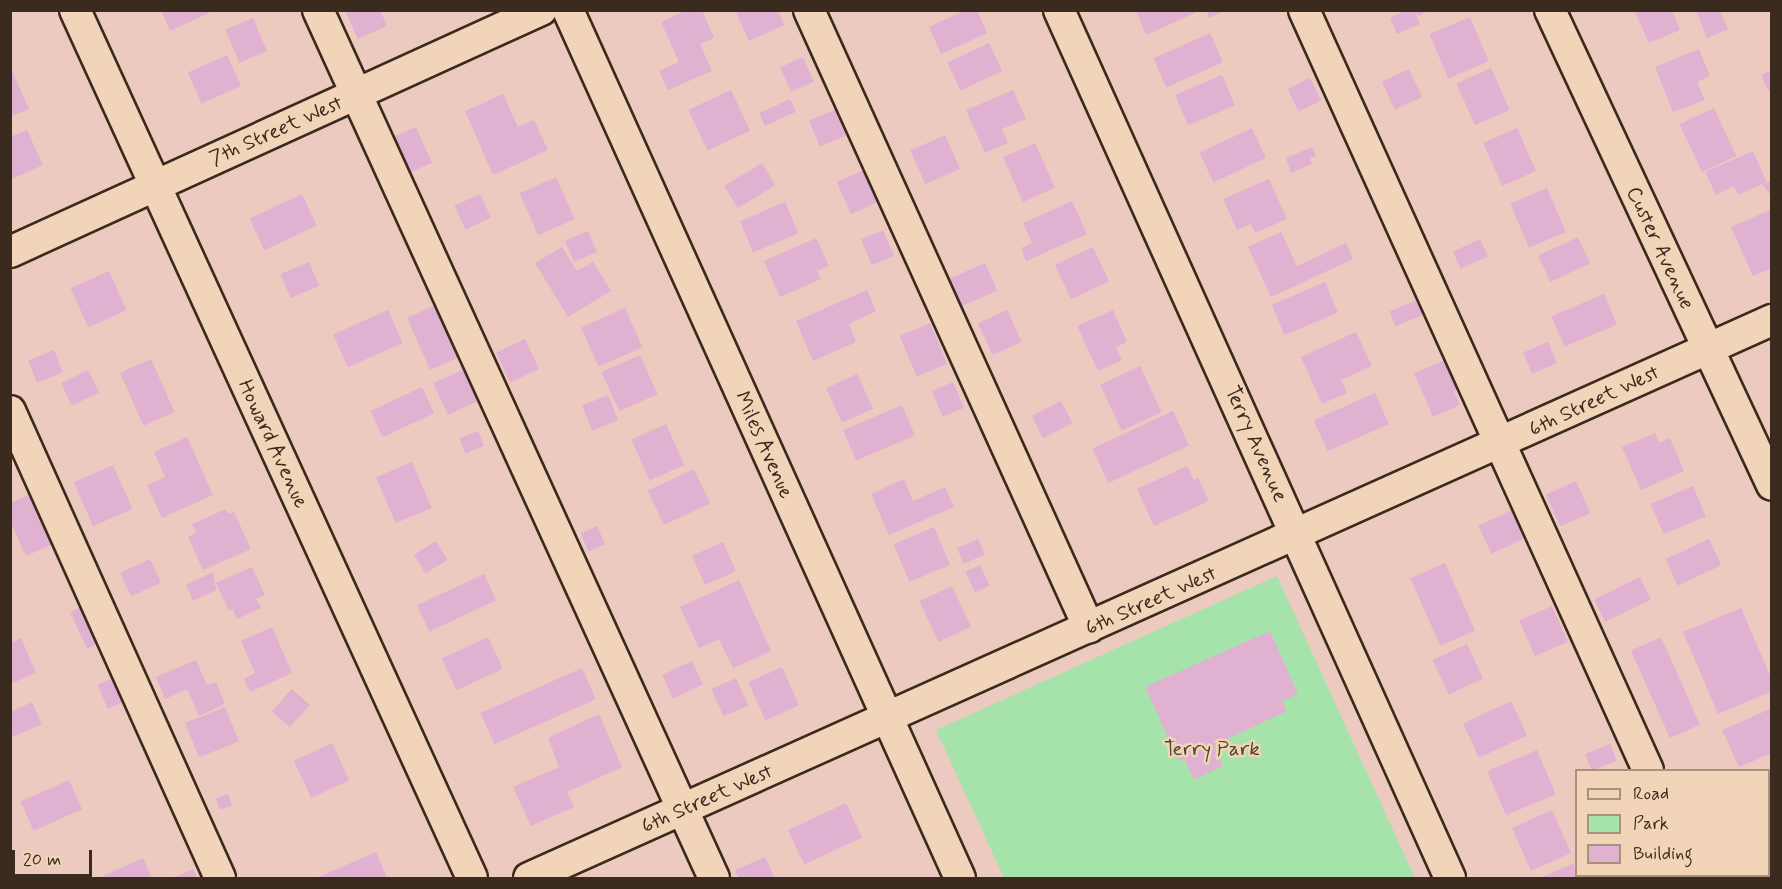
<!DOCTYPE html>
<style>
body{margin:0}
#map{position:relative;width:1782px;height:889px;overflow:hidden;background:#edcac0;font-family:Mynerve,sans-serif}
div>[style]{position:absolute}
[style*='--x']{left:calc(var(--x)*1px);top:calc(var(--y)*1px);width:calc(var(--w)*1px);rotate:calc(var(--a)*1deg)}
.green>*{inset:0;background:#a5e3ab}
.building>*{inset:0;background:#e1b1d1;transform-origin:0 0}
.roads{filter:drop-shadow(2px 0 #3b2a1e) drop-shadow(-2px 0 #3b2a1e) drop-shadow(0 2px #3b2a1e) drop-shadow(0 -2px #3b2a1e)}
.minor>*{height:30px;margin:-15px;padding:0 15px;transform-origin:15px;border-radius:15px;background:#f2d5b8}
span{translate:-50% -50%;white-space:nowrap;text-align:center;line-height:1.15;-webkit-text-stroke:5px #f2d5b8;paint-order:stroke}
.street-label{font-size:21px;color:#3b2a1e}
.park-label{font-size:21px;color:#4b4633}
.frame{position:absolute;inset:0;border:12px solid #3b2a1e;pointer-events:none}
.legend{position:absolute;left:1575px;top:769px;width:195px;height:108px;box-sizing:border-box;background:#f2d5b8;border:2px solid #a9917a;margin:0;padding:8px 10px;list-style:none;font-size:18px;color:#3b2a1e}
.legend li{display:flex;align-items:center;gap:12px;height:30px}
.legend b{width:30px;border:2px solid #a9917a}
.scale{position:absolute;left:12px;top:850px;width:80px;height:27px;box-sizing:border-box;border:3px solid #3b2a1e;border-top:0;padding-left:8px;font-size:18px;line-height:21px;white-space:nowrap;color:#3b2a1e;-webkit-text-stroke:4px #f2d5b8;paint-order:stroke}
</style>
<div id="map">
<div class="green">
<div style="clip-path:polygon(1277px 576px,1415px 878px,1004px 878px,936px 730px)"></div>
</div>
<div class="building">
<div style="clip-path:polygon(161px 10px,215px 10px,170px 31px)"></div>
<div style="clip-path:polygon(345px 10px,380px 10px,387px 26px,358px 39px)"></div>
<div style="clip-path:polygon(687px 10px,702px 10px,714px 38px,700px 44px,712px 71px,668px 90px,659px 71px,679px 62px,661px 22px)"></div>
<div style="clip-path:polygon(735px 10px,778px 10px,784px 25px,749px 41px)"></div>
<div style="clip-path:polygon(965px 10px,977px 10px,987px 33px,941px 54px,929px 27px)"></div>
<div style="clip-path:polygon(1136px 10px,1194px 10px,1195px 13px,1146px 35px)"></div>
<div style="clip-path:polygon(1206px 10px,1225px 10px,1209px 18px)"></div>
<div style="clip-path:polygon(1407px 10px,1414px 10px,1420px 24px,1397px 34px,1390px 18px)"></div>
<div style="clip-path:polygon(1415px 10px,1431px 10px,1418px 16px)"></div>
<div style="clip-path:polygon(1634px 10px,1672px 10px,1680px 30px,1649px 43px)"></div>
<div style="clip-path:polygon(1696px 10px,1720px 10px,1728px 29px,1707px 38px)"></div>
<div style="left:1470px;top:17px;width:48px;height:44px;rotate:67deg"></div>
<div style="left:253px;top:18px;width:36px;height:30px;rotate:67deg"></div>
<div style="left:1210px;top:33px;width:32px;height:62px;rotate:66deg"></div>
<div style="left:989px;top:43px;width:31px;height:46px;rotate:65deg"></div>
<div style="clip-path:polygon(1699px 49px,1710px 76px,1697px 82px,1705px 100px,1673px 112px,1655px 67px)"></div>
<div style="left:227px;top:55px;width:34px;height:43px;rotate:66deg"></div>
<div style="left:803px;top:57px;width:27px;height:25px;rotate:66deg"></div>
<div style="clip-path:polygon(10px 66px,29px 109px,10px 117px)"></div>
<div style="left:1491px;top:68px;width:46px;height:38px;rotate:66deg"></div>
<div style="left:1409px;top:69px;width:31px;height:30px;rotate:65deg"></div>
<div style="clip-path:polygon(1772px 70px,1772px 89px,1768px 90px,1761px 75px)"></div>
<div style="left:1222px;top:75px;width:33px;height:51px;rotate:67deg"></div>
<div style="left:1310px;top:78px;width:25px;height:25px;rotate:64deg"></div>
<div style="left:731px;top:90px;width:45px;height:47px;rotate:65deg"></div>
<div style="clip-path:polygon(1013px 90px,1026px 119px,1002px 129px,1008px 143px,985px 153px,966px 110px)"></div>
<div style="clip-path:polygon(503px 94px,518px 127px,534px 120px,548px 150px,493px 175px,465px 111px)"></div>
<div style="left:790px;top:99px;width:14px;height:34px;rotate:65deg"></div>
<div style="left:844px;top:106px;width:28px;height:38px;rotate:67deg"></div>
<div style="left:1714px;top:108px;width:53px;height:38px;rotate:65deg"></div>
<div style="left:416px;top:127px;width:39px;height:26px;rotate:66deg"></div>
<div style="left:1252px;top:128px;width:33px;height:58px;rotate:65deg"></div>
<div style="left:1517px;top:128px;width:47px;height:37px;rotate:66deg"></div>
<div style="clip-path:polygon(27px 130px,43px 165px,12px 179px,10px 137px)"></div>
<div style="left:945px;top:135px;width:37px;height:38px;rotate:66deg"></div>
<div style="left:1035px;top:143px;width:49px;height:35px;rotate:66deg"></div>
<div style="clip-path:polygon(1312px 147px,1316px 156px,1310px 158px,1312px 164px,1291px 173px,1286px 158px)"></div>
<div style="clip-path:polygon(1753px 151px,1767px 183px,1772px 180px,1772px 197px,1762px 184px,1738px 195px,1734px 186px,1716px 195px,1705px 172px)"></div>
<div style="left:762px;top:163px;width:26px;height:44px;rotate:59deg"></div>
<div style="left:866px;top:169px;width:35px;height:32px;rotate:66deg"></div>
<div style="left:556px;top:177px;width:46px;height:40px;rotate:66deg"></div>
<div style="clip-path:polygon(1269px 179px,1287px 219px,1255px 233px,1251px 224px,1237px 230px,1223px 199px)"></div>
<div style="left:1547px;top:188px;width:48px;height:40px;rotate:67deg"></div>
<div style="left:302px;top:194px;width:35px;height:58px;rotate:65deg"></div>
<div style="left:480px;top:194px;width:26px;height:28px;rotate:65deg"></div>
<div style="clip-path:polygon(1072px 201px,1087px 234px,1026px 261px,1021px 248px,1032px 243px,1023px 223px)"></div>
<div style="left:785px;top:202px;width:34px;height:49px;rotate:67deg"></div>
<div style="clip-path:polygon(1772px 209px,1772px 268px,1753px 276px,1731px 227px)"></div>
<div style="left:883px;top:230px;width:28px;height:24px;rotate:67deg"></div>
<div style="left:588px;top:231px;width:23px;height:25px;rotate:67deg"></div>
<div style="clip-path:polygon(1281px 232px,1297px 266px,1346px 243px,1353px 259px,1271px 297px,1248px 247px)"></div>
<div style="left:1578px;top:237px;width:29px;height:44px;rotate:65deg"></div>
<div style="clip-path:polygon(816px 238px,829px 266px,817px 271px,821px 279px,780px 297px,764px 261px)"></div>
<div style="left:1480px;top:239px;width:19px;height:30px;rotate:65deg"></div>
<div style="clip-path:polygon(562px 247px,577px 271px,593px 262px,611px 291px,568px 317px,535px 263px)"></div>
<div style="left:1093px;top:247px;width:38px;height:42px;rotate:65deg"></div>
<div style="left:309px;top:262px;width:26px;height:31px;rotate:67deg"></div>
<div style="left:985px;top:263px;width:30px;height:42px;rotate:66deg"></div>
<div style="left:109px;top:271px;width:43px;height:42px;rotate:66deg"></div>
<div style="left:1325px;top:282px;width:33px;height:58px;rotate:67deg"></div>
<div style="clip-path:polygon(867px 290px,876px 311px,849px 324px,856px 342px,813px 361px,796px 321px)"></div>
<div style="left:1604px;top:294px;width:33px;height:57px;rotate:67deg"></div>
<div style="left:1420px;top:299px;width:16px;height:33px;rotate:68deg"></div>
<div style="left:438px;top:304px;width:57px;height:34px;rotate:66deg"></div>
<div style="left:625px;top:308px;width:43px;height:48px;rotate:66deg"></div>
<div style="left:388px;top:310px;width:36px;height:60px;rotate:66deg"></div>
<div style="left:1007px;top:310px;width:35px;height:32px;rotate:65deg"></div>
<div style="clip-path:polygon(1113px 310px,1127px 342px,1116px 347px,1122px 360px,1098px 371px,1077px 326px)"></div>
<div style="left:930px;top:323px;width:44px;height:33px;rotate:67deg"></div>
<div style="clip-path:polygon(1356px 332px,1372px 366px,1341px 380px,1347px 393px,1322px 404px,1301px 357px)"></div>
<div style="left:525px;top:339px;width:33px;height:32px;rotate:65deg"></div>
<div style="left:1548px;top:342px;width:23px;height:27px;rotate:67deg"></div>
<div style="left:54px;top:350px;width:24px;height:28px;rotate:68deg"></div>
<div style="left:640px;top:355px;width:43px;height:42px;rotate:66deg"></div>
<div style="left:151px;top:359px;width:58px;height:34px;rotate:66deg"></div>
<div style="clip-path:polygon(1448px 359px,1460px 388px,1454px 391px,1460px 405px,1433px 417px,1414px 373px)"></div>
<div style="left:1140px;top:366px;width:51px;height:44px;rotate:65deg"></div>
<div style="left:464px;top:369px;width:35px;height:34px;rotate:65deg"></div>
<div style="left:88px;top:370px;width:25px;height:30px;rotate:64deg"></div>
<div style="left:857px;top:374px;width:38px;height:34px;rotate:65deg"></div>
<div style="left:953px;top:382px;width:28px;height:23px;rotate:67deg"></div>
<div style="left:422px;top:387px;width:29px;height:57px;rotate:65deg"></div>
<div style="left:1375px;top:393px;width:34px;height:67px;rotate:66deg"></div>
<div style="left:608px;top:395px;width:27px;height:28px;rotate:68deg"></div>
<div style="left:1061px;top:401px;width:25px;height:33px;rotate:63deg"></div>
<div style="left:902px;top:405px;width:33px;height:64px;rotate:67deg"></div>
<div style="left:1173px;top:411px;width:38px;height:89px;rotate:65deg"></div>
<div style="left:666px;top:424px;width:45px;height:38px;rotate:66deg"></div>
<div style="left:478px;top:431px;width:16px;height:20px;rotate:68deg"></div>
<div style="clip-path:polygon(1655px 433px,1659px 443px,1670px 438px,1684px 471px,1641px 490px,1622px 447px)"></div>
<div style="clip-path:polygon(187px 437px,213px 495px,162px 518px,147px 485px,165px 477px,154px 452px)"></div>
<div style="left:412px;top:462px;width:50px;height:39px;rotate:67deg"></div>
<div style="left:113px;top:465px;width:48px;height:43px;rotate:66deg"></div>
<div style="clip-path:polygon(1187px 466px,1194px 480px,1198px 478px,1209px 501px,1154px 526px,1137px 489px)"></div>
<div style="left:694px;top:469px;width:38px;height:51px;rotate:65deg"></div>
<div style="clip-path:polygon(904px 479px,913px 501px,945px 487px,954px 507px,889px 535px,871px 494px)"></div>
<div style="left:1576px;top:481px;width:35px;height:33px;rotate:66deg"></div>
<div style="left:1693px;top:486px;width:33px;height:46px;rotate:67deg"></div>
<div style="clip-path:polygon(33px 493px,55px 543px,26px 556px,10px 521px,10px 503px)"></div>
<div style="clip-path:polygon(226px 509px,228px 514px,234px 512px,251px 549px,203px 570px,188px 537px,196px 533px,192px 524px)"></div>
<div style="left:1512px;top:510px;width:31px;height:37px;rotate:65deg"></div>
<div style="left:597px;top:526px;width:20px;height:18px;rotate:66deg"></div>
<div style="left:934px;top:527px;width:41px;height:44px;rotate:67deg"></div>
<div style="left:978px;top:539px;width:17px;height:23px;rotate:66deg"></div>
<div style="left:1709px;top:539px;width:29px;height:48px;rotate:65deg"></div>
<div style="left:436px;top:541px;width:22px;height:26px;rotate:58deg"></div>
<div style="left:723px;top:542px;width:32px;height:34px;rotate:66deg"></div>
<div style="left:150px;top:559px;width:26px;height:33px;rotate:65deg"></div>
<div style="left:1445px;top:563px;width:74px;height:38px;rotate:66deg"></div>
<div style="left:980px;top:565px;width:23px;height:16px;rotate:65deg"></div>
<div style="clip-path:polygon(252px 567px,265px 595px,256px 599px,261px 608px,237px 619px,233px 609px,229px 611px,216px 583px)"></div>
<div style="clip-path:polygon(213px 572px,216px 590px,193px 601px,186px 585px)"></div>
<div style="left:484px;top:574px;width:29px;height:74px;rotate:65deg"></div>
<div style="left:1640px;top:577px;width:25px;height:51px;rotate:64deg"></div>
<div style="clip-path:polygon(739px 580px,771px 651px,733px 668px,719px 639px,699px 648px,680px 607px)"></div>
<div style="left:952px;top:586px;width:45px;height:36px;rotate:65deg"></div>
<div style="left:90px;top:603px;width:40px;height:22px;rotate:65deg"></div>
<div style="left:1552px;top:606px;width:39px;height:36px;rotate:66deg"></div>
<div style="clip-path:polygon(1741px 608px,1772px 680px,1772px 691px,1718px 714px,1683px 632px)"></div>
<div style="clip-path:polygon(272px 627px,292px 673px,250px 692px,244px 679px,255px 673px,241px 641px)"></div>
<div style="clip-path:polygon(1270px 631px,1298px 694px,1282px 701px,1287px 711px,1214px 745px,1223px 766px,1194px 780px,1184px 759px,1179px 761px,1145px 687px)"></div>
<div style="left:488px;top:637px;width:35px;height:51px;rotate:65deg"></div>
<div style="left:1661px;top:637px;width:96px;height:33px;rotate:66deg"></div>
<div style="clip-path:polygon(21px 638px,36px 673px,10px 684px,10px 643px)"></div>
<div style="left:1467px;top:644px;width:38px;height:38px;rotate:65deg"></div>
<div style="clip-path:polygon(196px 660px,207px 685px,216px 682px,225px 704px,199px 716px,187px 689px,165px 699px,156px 677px)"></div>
<div style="left:692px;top:661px;width:26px;height:33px;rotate:65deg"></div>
<div style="left:782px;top:667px;width:42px;height:37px;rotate:66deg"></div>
<div style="left:582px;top:668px;width:34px;height:111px;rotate:66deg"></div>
<div style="left:125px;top:673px;width:26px;height:30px;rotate:67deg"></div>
<div style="left:736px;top:678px;width:30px;height:27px;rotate:66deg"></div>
<div style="left:292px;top:689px;width:24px;height:30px;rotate:42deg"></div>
<div style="left:1511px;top:701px;width:38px;height:53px;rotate:65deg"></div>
<div style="clip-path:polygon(32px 702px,42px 724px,10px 738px,10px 712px)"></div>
<div style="left:225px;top:707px;width:37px;height:43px;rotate:68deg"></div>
<div style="clip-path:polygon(1772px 708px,1772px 753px,1739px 767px,1722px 730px)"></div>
<div style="clip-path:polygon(599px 714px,622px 767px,567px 792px,574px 807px,531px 826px,513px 787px,559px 767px,548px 738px)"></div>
<div style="left:332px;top:743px;width:41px;height:42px;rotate:65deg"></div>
<div style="left:1610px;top:744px;width:18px;height:27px;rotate:68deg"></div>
<div style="left:1537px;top:750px;width:48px;height:54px;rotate:67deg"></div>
<div style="left:69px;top:780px;width:32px;height:53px;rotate:66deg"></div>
<div style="left:228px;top:794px;width:12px;height:13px;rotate:70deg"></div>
<div style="left:846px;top:803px;width:38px;height:64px;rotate:65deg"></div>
<div style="left:1552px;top:810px;width:47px;height:44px;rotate:66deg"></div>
<div style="clip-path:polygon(376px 852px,387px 878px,316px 878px)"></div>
<div style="clip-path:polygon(765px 857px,775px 878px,739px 878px,735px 870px)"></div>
<div style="clip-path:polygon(143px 858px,152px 878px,99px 878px)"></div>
<div style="clip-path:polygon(1574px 863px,1576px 876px,1581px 878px,1540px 878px)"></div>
<div style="clip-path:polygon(193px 869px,197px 878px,173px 878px)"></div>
<div style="clip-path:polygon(1619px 876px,1658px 876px,1659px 878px,1613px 878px)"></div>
</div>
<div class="roads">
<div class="minor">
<div style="--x:75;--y:10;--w:954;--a:65.42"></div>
<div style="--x:318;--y:10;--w:954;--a:65.48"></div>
<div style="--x:568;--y:10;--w:952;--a:65.7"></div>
<div style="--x:809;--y:10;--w:678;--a:65.63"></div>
<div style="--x:1059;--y:10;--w:952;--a:65.75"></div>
<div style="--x:1304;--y:10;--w:834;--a:65.65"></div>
<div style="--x:1550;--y:10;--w:524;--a:64.95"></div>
<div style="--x:10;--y:252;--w:584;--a:-24.5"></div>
<div style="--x:10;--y:411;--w:512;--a:65.79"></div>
<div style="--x:1696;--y:876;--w:3;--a:45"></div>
<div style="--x:529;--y:878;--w:1363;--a:-24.18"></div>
</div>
</div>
<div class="street-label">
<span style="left:276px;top:131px;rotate:-24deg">7th Street West</span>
<span style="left:1660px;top:248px;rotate:65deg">Custer Avenue</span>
<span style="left:1594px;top:401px;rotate:-25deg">6th Street West</span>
<span style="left:273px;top:444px;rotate:65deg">Howard Avenue</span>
<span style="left:1256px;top:444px;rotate:66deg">Terry Avenue</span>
<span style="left:764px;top:445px;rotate:66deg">Miles Avenue</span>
<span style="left:1151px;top:601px;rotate:-24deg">6th Street West</span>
<span style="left:707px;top:799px;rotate:-24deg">6th Street West</span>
</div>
<div class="park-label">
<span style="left:1212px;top:749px">Terry Park</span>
</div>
<div class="frame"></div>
<ul class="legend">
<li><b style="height:8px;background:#f2d5b8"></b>Road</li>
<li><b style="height:16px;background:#a5e3ab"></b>Park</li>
<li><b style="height:16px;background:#e1b1d1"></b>Building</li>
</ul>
<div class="scale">20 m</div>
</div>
